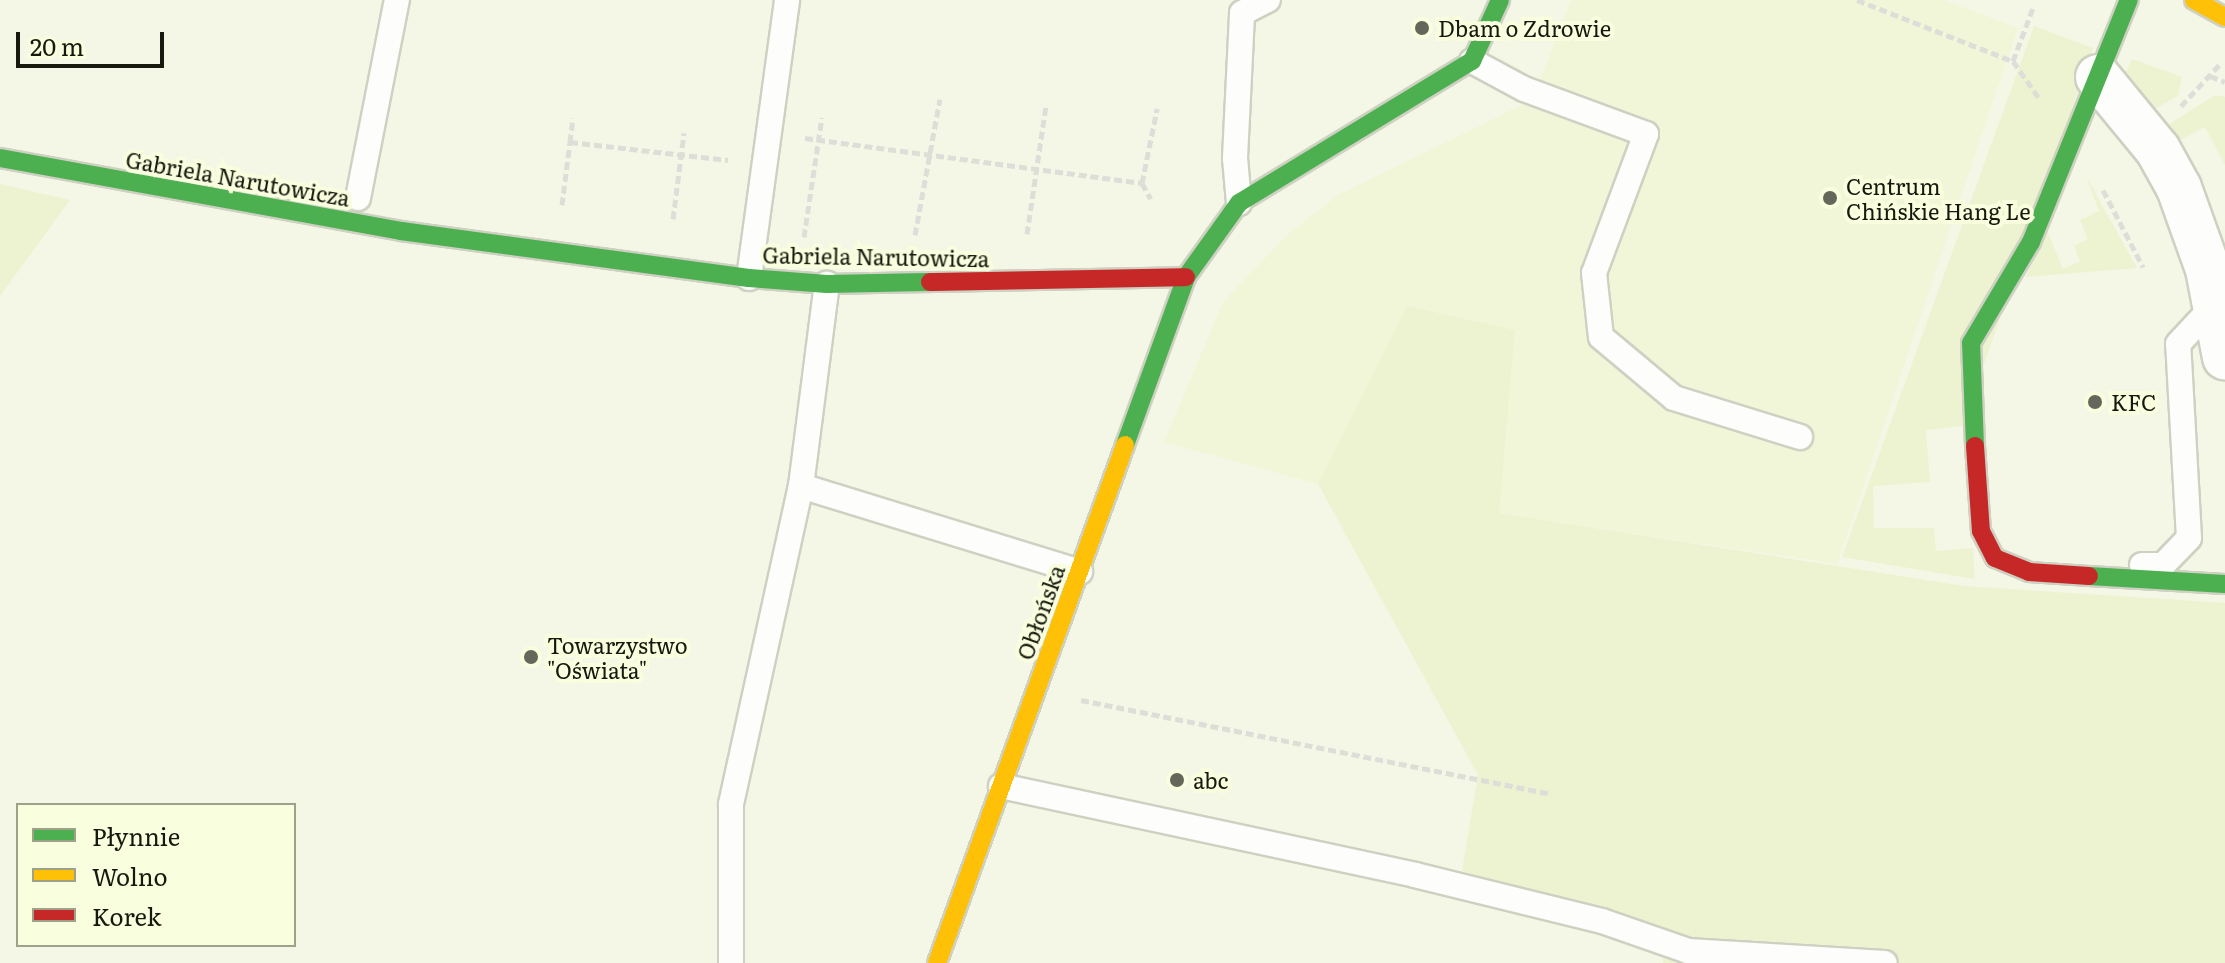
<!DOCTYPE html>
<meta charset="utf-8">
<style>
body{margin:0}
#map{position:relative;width:2225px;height:963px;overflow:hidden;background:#f4f7e5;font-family:Literata,serif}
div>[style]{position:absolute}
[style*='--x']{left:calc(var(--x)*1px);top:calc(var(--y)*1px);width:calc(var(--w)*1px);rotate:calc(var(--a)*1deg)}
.built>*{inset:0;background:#f1f6d8}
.green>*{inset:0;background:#edf3d0}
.path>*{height:5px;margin-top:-2.5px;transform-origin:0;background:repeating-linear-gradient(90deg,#deded9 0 8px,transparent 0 12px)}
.roads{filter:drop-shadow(2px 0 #ced1c2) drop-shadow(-2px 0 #ced1c2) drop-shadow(0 2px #ced1c2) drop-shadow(0 -2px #ced1c2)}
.lane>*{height:24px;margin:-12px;padding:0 12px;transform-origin:12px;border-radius:12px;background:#fdfefb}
.street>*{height:44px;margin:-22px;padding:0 22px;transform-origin:22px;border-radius:22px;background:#fdfefb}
.fast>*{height:18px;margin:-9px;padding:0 9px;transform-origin:9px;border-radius:9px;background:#4caf50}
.slow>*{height:18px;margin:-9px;padding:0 9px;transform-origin:9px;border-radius:9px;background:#ffc107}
.jam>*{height:18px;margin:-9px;padding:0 9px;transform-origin:9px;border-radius:9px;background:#c62828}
.dots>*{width:22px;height:22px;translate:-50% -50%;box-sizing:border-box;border:4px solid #f8fede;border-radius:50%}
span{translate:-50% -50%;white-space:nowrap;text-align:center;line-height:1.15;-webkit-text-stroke:8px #f8fede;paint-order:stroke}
.poi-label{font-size:22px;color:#17190e}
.left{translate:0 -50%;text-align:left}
.street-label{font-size:22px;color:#17190e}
.legend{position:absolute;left:16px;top:803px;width:280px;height:144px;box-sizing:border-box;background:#f8fede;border:2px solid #9ea28b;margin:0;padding:10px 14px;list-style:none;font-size:24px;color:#17190e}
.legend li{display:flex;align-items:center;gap:16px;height:40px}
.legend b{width:40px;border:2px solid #9ea28b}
.scale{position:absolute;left:16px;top:32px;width:148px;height:36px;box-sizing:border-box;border:4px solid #17190e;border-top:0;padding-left:10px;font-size:24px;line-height:28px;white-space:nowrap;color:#17190e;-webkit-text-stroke:6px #f8fede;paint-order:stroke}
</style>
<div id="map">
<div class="built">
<div style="clip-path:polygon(1571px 0,1944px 0,2018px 28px,1837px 564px,1498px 513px,1515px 330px,1408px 307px,1318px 484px,1164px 442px,1223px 302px,1287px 235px,1338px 195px,1532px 100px)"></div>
</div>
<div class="green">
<div style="clip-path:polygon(2034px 26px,2093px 48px,1963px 426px,1926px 430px,1930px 482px,1873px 486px,1874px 528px,1934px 528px,1936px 551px,1973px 548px,1975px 579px,1842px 557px)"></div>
<div style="clip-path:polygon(2132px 59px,2182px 77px,2178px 96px,2149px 112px,2126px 72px)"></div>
<div style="clip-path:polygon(2215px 95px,2225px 97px,2225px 165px,2205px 127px,2171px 145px,2162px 129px)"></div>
<div style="clip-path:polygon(2086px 176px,2137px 268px,2026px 277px,2047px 230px,2063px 269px,2080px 261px,2074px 246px,2088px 239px,2080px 220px,2099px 211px)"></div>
<div style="clip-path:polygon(0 184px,70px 200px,0 296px)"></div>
<div style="clip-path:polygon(1407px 306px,1515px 330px,1499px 513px,1964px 586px,2225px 603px,2225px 963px,1663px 963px,1666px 932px,1462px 871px,1478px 775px,1318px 484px)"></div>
</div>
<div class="path">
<div style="--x:1857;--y:0;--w:168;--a:21.4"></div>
<div style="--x:2013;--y:61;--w:45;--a:54.9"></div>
<div style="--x:2013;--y:61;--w:60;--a:-69.4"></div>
<div style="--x:2210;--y:76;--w:16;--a:22"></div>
<div style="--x:2181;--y:106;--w:57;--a:-47.1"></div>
<div style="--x:805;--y:138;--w:340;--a:7.6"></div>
<div style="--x:1142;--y:183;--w:76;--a:-78.5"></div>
<div style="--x:570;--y:142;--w:24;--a:-83"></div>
<div style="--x:1142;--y:183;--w:18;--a:61"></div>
<div style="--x:2103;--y:190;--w:87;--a:62.5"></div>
<div style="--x:562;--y:205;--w:64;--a:-82.8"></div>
<div style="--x:570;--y:142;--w:159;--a:6.5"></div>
<div style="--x:673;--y:219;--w:87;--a:-82.7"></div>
<div style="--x:1027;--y:234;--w:130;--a:-81.6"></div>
<div style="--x:915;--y:235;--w:138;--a:-79.6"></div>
<div style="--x:804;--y:237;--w:121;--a:-81.5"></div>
<div style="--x:1081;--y:700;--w:480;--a:11.3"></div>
</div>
<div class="roads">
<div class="lane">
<div style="--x:1472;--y:61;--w:59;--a:28.3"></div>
<div style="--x:1524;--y:89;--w:130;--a:20.2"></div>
<div style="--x:1646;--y:134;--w:148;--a:110.5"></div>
<div style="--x:1594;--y:273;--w:64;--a:83.8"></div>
<div style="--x:1601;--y:337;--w:95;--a:39.9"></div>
<div style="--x:1674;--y:398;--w:132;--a:17.2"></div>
<div style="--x:358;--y:198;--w:202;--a:-78.9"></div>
<div style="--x:1239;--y:203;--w:45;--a:-95.1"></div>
<div style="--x:1235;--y:158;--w:145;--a:-87.2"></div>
<div style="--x:1242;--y:13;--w:29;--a:-27"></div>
<div style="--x:749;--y:278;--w:281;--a:-82.2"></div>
<div style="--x:801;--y:486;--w:292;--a:17.1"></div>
<div style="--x:2142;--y:565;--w:21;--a:0"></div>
<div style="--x:2163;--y:565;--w:37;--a:-46"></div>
<div style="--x:2189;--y:538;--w:194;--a:-93.2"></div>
<div style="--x:2178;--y:344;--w:57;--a:-47.1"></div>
<div style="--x:1001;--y:786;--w:423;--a:12.1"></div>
<div style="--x:1415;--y:875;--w:193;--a:13.8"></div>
<div style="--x:1602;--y:921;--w:91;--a:19.2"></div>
<div style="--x:1688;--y:951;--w:197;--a:3.5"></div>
<div style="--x:731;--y:963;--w:159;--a:-90"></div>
<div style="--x:731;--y:804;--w:326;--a:-77.6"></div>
<div style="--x:801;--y:486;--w:204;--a:-82.7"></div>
</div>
<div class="street">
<div style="--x:2098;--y:77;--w:94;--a:50.6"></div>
<div style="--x:2158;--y:150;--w:43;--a:61.1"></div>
<div style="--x:2179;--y:188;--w:86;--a:70.3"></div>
<div style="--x:2208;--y:269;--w:90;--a:79.1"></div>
</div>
<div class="fast">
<div style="--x:0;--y:158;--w:408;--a:10.3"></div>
<div style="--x:401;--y:231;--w:351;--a:7.7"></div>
<div style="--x:749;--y:278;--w:78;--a:4.4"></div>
<div style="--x:827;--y:284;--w:103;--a:-1.1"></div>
<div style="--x:1125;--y:445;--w:179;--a:-70"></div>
<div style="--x:1186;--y:277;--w:91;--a:-54.4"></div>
<div style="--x:1239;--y:203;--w:273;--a:-31.4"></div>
<div style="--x:1472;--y:61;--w:67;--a:-65.3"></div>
<div style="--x:1975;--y:446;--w:103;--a:-92.2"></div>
<div style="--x:1971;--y:343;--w:117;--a:-59.3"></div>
<div style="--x:2031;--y:242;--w:261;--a:-68"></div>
<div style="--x:2089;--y:576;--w:136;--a:3.4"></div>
</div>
<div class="slow">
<div style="--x:2194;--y:0;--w:35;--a:29"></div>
<div style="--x:937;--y:963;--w:551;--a:-70.05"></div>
</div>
<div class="jam">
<div style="--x:930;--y:282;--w:256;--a:-1.1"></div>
<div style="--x:1975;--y:446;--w:85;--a:86"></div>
<div style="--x:1981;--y:531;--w:30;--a:63"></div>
<div style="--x:1995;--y:558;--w:37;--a:22"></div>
<div style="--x:2029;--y:572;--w:60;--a:3.8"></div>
</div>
</div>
<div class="dots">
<div style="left:1422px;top:28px;background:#646759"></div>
<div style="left:1830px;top:198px;background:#646759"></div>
<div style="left:2095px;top:402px;background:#646759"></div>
<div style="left:531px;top:657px;background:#646759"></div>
<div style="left:1177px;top:780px;background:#646759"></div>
</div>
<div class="poi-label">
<span class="left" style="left:1438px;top:28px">Dbam o Zdrowie</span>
<span class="left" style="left:1846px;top:198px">Centrum<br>Chińskie Hang Le</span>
<span class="left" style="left:2111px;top:402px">KFC</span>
<span class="left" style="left:547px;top:657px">Towarzystwo<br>"Oświata"</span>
<span class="left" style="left:1193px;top:780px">abc</span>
</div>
<div class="street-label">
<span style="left:238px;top:178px;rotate:10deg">Gabriela Narutowicza</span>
<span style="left:876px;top:256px;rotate:1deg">Gabriela Narutowicza</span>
<span style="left:1040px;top:612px;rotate:-70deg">Obłońska</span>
</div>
<ul class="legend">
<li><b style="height:10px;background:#4caf50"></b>Płynnie</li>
<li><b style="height:10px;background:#ffc107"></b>Wolno</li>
<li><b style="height:10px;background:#c62828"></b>Korek</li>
</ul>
<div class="scale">20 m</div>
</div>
